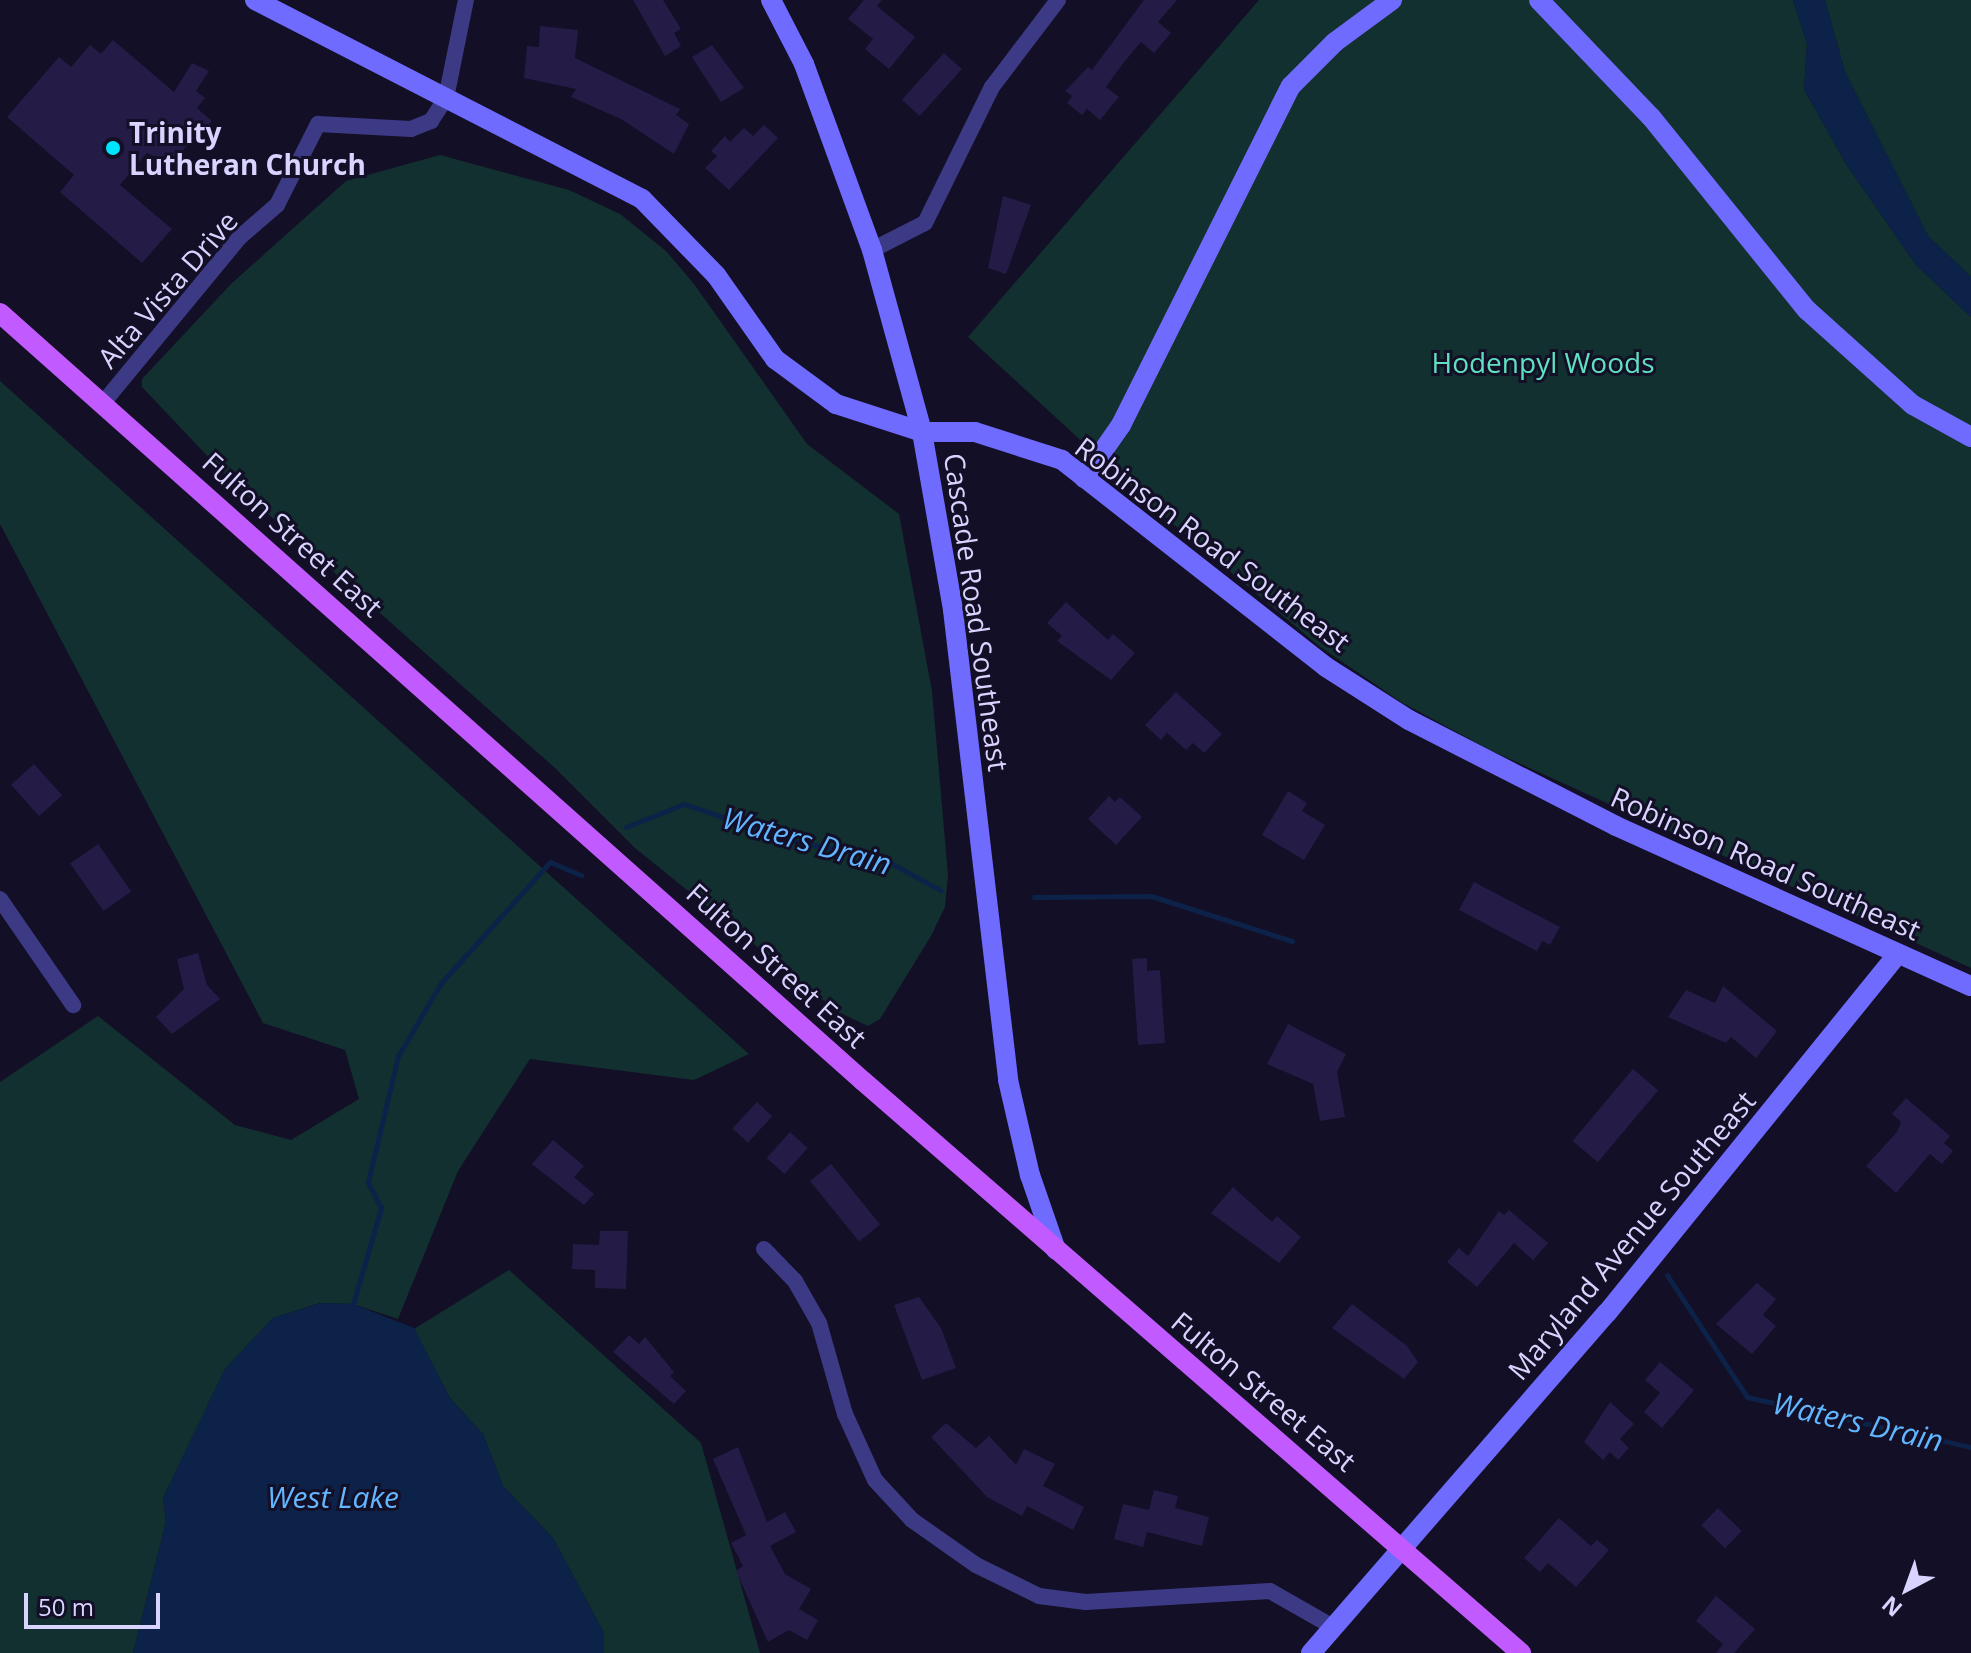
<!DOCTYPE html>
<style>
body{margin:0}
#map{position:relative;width:1971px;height:1653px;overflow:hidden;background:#130f26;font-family:"Open Sans",sans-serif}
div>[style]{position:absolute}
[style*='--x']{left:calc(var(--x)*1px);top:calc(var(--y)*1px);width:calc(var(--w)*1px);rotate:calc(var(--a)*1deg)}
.green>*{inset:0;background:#12302f}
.water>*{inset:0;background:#0c2248}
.stream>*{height:5px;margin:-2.5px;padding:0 2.5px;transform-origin:2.5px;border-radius:2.5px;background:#0c2248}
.building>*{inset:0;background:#241b47;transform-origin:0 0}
.street>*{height:16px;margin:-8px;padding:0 8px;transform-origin:8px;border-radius:8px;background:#3d3a85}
.secondary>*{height:20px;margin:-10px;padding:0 10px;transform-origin:10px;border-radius:10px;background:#6f6bff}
.primary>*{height:20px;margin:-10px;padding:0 10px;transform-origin:10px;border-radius:10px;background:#c25bff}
.dots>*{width:22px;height:22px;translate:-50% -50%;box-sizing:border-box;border:4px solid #130f26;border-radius:50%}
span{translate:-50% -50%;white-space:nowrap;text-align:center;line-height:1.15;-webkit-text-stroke:6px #130f26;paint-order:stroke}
.poi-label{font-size:28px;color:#d9d4ff;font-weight:700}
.left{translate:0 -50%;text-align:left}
.street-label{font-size:28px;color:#d9d4ff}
.park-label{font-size:28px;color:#5fe0c0}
.water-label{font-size:30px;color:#62b6ff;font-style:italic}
.north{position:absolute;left:1867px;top:1549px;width:80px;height:80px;-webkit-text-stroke:6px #130f26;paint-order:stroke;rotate:221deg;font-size:22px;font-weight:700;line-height:32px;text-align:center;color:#d9d4ff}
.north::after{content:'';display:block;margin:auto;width:28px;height:36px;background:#d9d4ff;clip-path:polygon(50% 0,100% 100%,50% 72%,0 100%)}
.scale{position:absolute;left:24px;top:1593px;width:136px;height:36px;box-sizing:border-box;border:4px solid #d9d4ff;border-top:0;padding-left:10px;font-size:24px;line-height:28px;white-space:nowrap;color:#d9d4ff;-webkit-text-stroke:6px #130f26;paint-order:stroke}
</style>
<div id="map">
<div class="green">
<div style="clip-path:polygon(1259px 0,1793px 0,1807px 44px,1804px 89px,1846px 164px,1916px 265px,1971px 317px,1971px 968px,1490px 750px,1401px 702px,1319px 646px,1159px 512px,968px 337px)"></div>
<div style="clip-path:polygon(1825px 0,1971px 0,1971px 277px,1928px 236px,1845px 72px)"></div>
<div style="clip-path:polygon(440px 155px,569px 190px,620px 214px,666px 251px,694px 284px,807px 444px,899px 514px,932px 691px,948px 875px,945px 907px,931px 936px,880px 1019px,868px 1026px,838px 1012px,635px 848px,555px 768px,232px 482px,142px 387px,142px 379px,231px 284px,346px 181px)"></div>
<div style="clip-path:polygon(0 381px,749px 1054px,694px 1080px,530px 1059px,458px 1171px,398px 1319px,353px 1304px,320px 1303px,273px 1318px,225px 1369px,163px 1498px,166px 1522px,133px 1653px,0 1653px,0 1082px,98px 1016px,235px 1125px,291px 1140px,359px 1099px,345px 1050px,263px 1023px,0 524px)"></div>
<div style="clip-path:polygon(509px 1270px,701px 1443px,760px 1653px,604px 1653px,604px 1633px,553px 1538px,503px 1486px,483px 1434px,450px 1398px,414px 1329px)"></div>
</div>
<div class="water">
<div style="clip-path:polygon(1793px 0,1825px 0,1845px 72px,1928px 236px,1971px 277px,1971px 317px,1916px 265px,1846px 164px,1804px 89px,1807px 44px)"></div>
<div style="clip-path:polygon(321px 1303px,353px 1304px,414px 1328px,450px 1398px,483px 1434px,503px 1486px,553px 1538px,604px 1633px,604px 1653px,133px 1653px,166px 1522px,163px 1498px,225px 1369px,273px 1318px)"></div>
</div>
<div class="stream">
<div style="--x:626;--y:827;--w:62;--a:-21.6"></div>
<div style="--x:684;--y:804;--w:122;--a:18.6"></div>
<div style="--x:800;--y:843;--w:79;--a:9.5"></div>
<div style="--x:878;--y:856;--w:71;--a:28.7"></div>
<div style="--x:1034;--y:897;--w:117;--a:-0.5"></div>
<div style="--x:1151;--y:896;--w:148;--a:17.7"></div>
<div style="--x:1667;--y:1275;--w:146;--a:56.7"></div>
<div style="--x:1747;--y:1397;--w:230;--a:12.6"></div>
<div style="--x:353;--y:1304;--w:100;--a:-73.7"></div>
<div style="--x:381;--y:1208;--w:29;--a:-117"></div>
<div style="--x:368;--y:1182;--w:130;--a:-76.6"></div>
<div style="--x:398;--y:1056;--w:85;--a:-59.5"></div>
<div style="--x:441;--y:983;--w:163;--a:-48"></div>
<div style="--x:550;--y:862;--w:34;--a:23"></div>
</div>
<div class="building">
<div style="clip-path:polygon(633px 0,663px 0,681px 29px,674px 33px,681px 46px,665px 56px)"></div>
<div style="clip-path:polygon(864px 0,882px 0,877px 6px,915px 37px,889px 69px,865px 49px,873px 39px,848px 19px)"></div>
<div style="clip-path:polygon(1144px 0,1177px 0,1158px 22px,1171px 33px,1154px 53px,1141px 42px,1121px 66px,1106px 87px,1119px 97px,1100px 120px,1087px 109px,1082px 115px,1067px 103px,1072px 96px,1065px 91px,1088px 67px,1092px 70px)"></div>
<div style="clip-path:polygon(540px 26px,578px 30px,575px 58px,680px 109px,676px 115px,689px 124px,674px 154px,621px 119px,571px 97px,576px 89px,524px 78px,527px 46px,539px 47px)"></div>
<div style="clip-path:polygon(113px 40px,174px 92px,192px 63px,209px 71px,196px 91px,205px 98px,197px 108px,212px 121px,170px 163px,147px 153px,120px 185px,172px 229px,142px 263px,60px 192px,74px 175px,7px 117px,59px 57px,71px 67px,90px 45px,101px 54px)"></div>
<div style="clip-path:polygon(712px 45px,744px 88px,721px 102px,692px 57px)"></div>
<div style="left:944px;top:53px;width:24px;height:63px;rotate:42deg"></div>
<div style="clip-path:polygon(764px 125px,778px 138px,729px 190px,705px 168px,717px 156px,711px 151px,725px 136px,730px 142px,744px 128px,753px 136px)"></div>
<div style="clip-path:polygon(1003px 196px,1031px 205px,1006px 274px,988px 268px)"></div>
<div style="clip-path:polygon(1066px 602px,1108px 640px,1113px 634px,1135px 653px,1111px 680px,1057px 641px,1062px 636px,1047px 623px)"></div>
<div style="clip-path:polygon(1176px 692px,1222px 734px,1204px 753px,1193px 743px,1186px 750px,1167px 733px,1161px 740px,1145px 725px)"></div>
<div style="left:34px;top:764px;width:42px;height:31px;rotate:48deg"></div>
<div style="clip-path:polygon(1288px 791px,1307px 803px,1302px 811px,1325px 825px,1304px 860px,1262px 835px)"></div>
<div style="clip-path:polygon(1109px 796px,1115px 802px,1120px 797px,1142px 817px,1116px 845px,1088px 819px)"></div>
<div style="left:98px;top:844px;width:58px;height:34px;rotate:55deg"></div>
<div style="clip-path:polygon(1474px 882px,1560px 927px,1550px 945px,1542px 941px,1537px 951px,1459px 910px)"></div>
<div style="clip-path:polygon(198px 953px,207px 985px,220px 999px,172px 1034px,156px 1017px,184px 989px,177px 959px)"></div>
<div style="clip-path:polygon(1147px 958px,1147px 971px,1160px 970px,1165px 1043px,1138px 1045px,1132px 959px)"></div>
<div style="clip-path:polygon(1723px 986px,1777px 1031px,1756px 1058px,1731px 1037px,1726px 1043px,1668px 1017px,1686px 990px,1715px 1003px)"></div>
<div style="clip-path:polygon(1288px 1024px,1346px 1054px,1337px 1072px,1345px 1117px,1320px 1121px,1313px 1084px,1267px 1064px)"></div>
<div style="left:1633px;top:1069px;width:33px;height:94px;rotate:40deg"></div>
<div style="clip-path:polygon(1906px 1098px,1950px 1136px,1944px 1143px,1953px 1151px,1942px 1164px,1930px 1154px,1896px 1193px,1866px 1166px,1897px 1132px,1901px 1122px,1892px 1114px)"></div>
<div style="left:757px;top:1102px;width:21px;height:36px;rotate:43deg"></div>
<div style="left:790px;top:1132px;width:24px;height:35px;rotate:42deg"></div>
<div style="clip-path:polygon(553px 1140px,584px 1166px,574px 1177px,594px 1194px,584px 1205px,532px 1164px)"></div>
<div style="left:831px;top:1164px;width:78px;height:27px;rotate:51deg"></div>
<div style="clip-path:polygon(1233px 1187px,1272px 1222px,1277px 1216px,1301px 1237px,1279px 1263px,1211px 1213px)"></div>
<div style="clip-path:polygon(1509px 1210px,1548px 1243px,1533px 1260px,1514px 1243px,1477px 1287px,1447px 1262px,1459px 1248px,1468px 1256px,1499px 1211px,1504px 1215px)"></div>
<div style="clip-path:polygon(600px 1231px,628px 1231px,626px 1289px,595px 1288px,595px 1270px,572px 1269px,573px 1244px,599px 1245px)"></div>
<div style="clip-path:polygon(1757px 1283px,1776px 1299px,1763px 1315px,1776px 1326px,1752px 1354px,1716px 1324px)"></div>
<div style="clip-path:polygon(919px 1297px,941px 1328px,956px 1368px,922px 1380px,894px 1305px)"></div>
<div style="clip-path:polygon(1352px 1304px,1407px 1346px,1418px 1362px,1404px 1379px,1332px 1328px)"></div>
<div style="clip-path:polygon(629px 1335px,639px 1344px,645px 1337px,674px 1372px,670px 1376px,686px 1391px,674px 1404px,613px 1352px)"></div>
<div style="clip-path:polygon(1660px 1362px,1694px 1390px,1662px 1428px,1644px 1412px,1660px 1393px,1645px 1380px)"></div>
<div style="clip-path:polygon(1610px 1402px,1634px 1424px,1620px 1439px,1629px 1448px,1618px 1460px,1610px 1452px,1603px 1460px,1584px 1442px)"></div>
<div style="clip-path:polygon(946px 1423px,976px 1448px,989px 1436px,1016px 1465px,1024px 1449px,1055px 1464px,1043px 1486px,1084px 1507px,1073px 1530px,1027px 1506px,1022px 1516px,987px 1497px,931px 1437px)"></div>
<div style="clip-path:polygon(738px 1447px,767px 1522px,785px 1512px,796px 1532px,770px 1546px,785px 1574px,811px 1589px,799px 1609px,818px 1620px,807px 1640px,789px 1630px,768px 1642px,736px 1571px,743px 1566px,731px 1543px,746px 1535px,713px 1459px)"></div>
<div style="clip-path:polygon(1154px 1490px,1178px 1496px,1175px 1508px,1209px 1517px,1202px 1546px,1147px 1532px,1143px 1547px,1114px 1539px,1123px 1504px,1149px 1510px)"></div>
<div style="left:1718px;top:1508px;width:33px;height:24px;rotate:44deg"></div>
<div style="clip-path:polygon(1559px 1518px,1591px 1546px,1597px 1540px,1609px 1550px,1576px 1587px,1548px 1563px,1540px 1572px,1524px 1558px)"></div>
<div style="clip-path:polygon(1716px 1596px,1755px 1629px,1734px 1653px,1716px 1653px,1723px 1644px,1696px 1621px)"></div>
</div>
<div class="street">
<div style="--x:872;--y:250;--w:59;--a:-27"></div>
<div style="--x:925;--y:223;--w:152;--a:-63.8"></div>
<div style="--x:992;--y:87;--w:109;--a:-52.8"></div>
<div style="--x:103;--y:403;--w:215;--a:-50.5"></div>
<div style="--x:240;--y:237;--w:49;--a:-40.9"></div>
<div style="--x:277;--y:205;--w:91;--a:-63.2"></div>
<div style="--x:318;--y:124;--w:93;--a:3.1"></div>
<div style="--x:411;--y:129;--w:22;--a:-22"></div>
<div style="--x:431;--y:121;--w:27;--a:-57"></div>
<div style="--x:446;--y:98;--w:100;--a:-78.5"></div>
<div style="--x:0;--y:899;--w:129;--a:55.4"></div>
<div style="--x:764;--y:1249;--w:45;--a:45.9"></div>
<div style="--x:795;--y:1281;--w:48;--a:60.3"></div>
<div style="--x:819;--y:1323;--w:95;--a:74.1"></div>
<div style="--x:845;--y:1414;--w:72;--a:65.6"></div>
<div style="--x:875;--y:1480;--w:54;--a:47.2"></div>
<div style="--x:912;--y:1520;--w:78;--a:35.1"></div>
<div style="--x:976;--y:1565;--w:70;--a:26.2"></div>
<div style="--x:1039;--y:1596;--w:47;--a:7.3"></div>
<div style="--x:1086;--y:1602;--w:184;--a:-3.4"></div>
<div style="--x:1270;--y:1591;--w:73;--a:29.7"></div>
</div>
<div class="secondary">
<div style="--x:255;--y:0;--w:435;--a:27.2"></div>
<div style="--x:642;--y:199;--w:106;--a:45.8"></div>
<div style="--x:716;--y:275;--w:103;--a:54.9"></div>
<div style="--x:775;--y:359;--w:76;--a:36.4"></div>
<div style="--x:836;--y:404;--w:90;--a:18"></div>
<div style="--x:922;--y:432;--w:53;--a:0"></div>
<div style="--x:975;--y:432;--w:91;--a:17.8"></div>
<div style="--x:1062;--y:460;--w:335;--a:38.1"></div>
<div style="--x:1326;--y:667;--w:98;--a:32.6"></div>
<div style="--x:1409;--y:720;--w:233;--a:27.1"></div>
<div style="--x:1616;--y:826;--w:389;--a:24.3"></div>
<div style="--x:771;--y:0;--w:72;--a:62.7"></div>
<div style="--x:804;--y:64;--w:198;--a:69.9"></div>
<div style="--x:872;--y:250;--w:189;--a:74.6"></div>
<div style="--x:922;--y:432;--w:181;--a:80.1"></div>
<div style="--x:953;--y:610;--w:473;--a:83.3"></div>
<div style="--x:1008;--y:1080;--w:98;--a:77"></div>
<div style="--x:1030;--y:1175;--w:79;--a:70.9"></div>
<div style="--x:1539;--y:0;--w:162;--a:46.3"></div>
<div style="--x:1651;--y:117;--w:248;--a:51.1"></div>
<div style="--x:1807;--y:310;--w:142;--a:41.9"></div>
<div style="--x:1913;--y:405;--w:66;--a:28.9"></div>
<div style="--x:1084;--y:478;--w:65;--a:-55.1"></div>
<div style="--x:1121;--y:425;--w:379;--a:-63.4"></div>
<div style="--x:1291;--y:86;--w:62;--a:-45"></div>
<div style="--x:1335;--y:42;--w:71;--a:-36.4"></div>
<div style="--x:1311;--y:1653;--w:451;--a:-49"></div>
<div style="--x:1607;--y:1313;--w:462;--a:-51"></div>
</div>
<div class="primary">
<div style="--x:0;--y:313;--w:1155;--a:41.67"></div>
<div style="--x:863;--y:1081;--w:872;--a:41"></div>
</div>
<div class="dots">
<div style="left:113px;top:148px;background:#00e5ff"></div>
</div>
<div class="poi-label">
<span class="left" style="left:129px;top:148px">Trinity<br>Lutheran Church</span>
</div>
<div class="street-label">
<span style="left:167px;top:289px;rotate:-49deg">Alta Vista Drive</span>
<span style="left:293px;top:534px;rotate:42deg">Fulton Street East</span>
<span style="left:1213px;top:544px;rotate:37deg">Robinson Road Southeast</span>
<span style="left:977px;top:612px;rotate:82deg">Cascade Road Southeast</span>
<span style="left:1766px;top:863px;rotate:24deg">Robinson Road Southeast</span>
<span style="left:777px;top:965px;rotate:42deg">Fulton Street East</span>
<span style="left:1631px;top:1235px;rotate:-50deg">Maryland Avenue Southeast</span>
<span style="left:1264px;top:1391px;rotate:40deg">Fulton Street East</span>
</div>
<div class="park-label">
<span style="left:1543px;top:362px">Hodenpyl Woods</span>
</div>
<div class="water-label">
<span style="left:807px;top:841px;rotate:16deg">Waters Drain</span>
<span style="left:1858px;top:1422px;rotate:13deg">Waters Drain</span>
<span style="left:333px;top:1497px">West Lake</span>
</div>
<div class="north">N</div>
<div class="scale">50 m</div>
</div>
